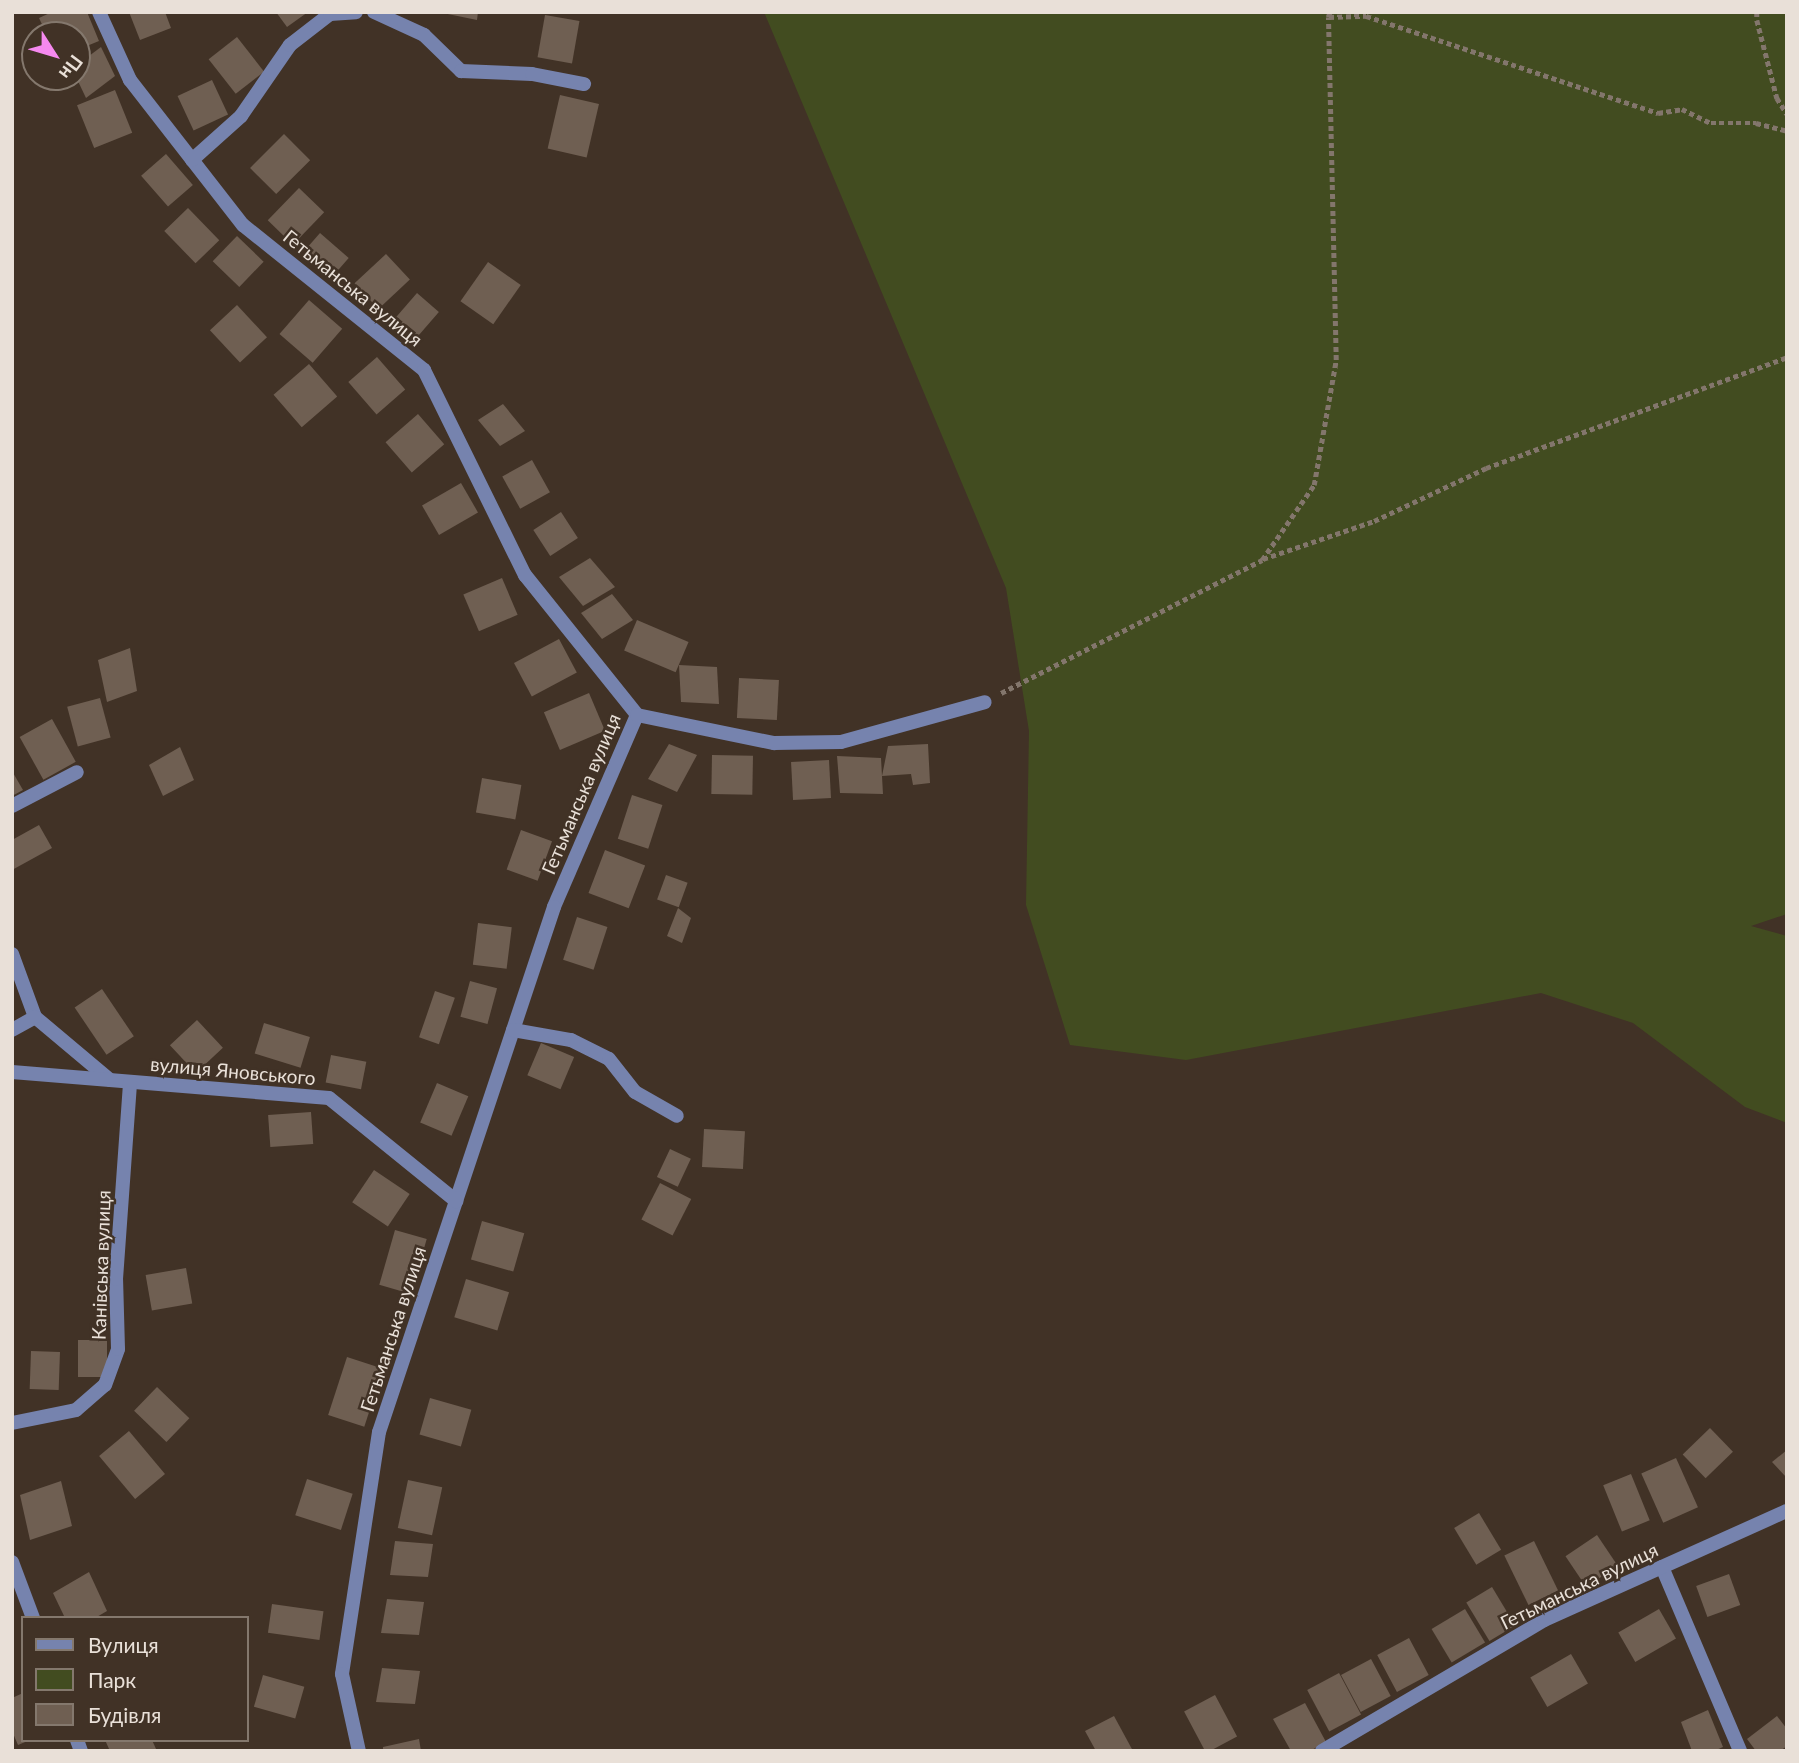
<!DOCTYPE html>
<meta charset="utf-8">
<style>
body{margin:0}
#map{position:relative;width:1799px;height:1763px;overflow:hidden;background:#413226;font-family:Lato,sans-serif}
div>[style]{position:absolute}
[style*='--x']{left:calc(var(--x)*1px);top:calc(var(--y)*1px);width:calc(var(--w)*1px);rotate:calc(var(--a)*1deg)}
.green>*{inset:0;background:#424c20}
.building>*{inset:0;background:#6f5f52;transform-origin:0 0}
.path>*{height:4.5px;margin-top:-2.25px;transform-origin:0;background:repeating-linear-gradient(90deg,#83766c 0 5px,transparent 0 8.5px)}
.street>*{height:14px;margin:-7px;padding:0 7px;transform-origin:7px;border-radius:7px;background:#7683ae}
span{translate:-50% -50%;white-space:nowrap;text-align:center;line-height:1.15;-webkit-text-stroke:5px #413226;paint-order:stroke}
.street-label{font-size:19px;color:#e9e0d8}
.frame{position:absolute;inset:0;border:14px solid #e9e0d8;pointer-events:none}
.legend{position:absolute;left:21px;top:1616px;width:228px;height:126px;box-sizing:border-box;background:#413226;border:2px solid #84786d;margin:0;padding:9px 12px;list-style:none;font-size:21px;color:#e9e0d8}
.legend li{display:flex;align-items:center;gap:14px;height:35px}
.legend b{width:35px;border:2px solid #84786d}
.north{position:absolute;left:21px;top:21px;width:70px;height:70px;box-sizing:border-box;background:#413226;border:2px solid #84786d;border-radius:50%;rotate:127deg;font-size:19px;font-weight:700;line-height:28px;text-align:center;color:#e9e0d8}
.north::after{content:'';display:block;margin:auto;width:24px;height:32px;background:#f589ef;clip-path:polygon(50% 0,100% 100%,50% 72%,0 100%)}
</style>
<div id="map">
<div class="green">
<div style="clip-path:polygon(764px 12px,1787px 12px,1787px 914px,1751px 926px,1787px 936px,1787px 1123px,1745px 1107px,1633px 1023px,1541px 993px,1186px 1060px,1070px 1045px,1026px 905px,1029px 731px,1006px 588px)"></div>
</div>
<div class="building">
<div style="clip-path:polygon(52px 12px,87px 12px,99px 41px,77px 50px,77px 35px,47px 35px,39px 18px)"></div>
<div style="clip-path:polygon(129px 12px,165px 12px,171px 28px,140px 40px)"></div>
<div style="clip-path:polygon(276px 12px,308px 12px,287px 27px)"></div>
<div style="clip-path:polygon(438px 12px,478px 12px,477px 20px)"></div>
<div style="left:545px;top:15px;width:35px;height:43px;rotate:10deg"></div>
<div style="left:237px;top:37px;width:44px;height:36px;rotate:52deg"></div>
<div style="clip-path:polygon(101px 47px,115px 76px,86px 98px,76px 77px,77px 65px)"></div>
<div style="left:212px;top:80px;width:38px;height:38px;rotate:65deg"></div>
<div style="left:115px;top:90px;width:46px;height:41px;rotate:68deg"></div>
<div style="left:560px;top:95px;width:40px;height:55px;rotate:13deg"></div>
<div style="left:284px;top:134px;width:37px;height:48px;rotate:45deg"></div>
<div style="left:166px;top:154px;width:41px;height:33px;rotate:49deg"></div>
<div style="left:299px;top:188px;width:35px;height:45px;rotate:44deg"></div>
<div style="left:188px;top:208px;width:45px;height:33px;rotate:46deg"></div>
<div style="left:320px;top:233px;width:38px;height:24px;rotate:41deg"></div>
<div style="left:237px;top:236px;width:37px;height:35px;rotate:44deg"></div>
<div style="left:386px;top:254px;width:35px;height:43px;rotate:47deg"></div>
<div style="left:488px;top:262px;width:40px;height:48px;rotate:35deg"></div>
<div style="left:417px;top:293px;width:29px;height:34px;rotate:41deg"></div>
<div style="left:309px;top:300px;width:44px;height:45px;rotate:41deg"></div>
<div style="left:237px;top:305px;width:44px;height:37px;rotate:47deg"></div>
<div style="left:377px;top:357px;width:43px;height:38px;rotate:49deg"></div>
<div style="left:309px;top:364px;width:43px;height:47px;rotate:49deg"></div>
<div style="clip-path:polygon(503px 404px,525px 431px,500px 446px,478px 420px)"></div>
<div style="left:418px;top:414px;width:40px;height:43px;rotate:49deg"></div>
<div style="left:532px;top:460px;width:37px;height:34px;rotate:61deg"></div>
<div style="left:461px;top:483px;width:34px;height:45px;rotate:60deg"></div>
<div style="left:561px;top:512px;width:31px;height:33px;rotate:57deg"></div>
<div style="clip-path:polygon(590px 558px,615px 587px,583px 606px,559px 577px)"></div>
<div style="left:502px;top:578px;width:40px;height:42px;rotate:67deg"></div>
<div style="clip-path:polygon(612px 594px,633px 620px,602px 639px,581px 613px)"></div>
<div style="left:637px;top:620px;width:56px;height:33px;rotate:23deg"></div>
<div style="left:559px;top:639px;width:38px;height:51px;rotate:62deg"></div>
<div style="clip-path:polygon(130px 648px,137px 691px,107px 702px,98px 660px)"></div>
<div style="clip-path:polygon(679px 665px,717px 667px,719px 704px,681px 702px)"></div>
<div style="left:739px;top:678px;width:40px;height:40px;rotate:3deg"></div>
<div style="left:589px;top:693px;width:41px;height:49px;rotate:67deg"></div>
<div style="left:100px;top:698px;width:41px;height:34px;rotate:75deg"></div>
<div style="left:52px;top:719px;width:49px;height:37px;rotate:61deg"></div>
<div style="clip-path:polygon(669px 744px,697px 755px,677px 792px,648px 779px)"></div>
<div style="clip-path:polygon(928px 744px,930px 783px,913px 785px,911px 774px,882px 776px,883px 794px,840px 793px,837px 756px,881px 758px,882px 776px,888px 746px)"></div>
<div style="clip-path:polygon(180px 747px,194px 780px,163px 796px,149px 765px)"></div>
<div style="left:712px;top:755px;width:41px;height:39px;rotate:1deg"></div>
<div style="left:829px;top:760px;width:38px;height:38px;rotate:87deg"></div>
<div style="clip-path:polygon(12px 771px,23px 790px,12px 796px)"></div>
<div style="left:482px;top:778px;width:40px;height:35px;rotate:10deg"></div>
<div style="left:632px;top:795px;width:32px;height:46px;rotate:18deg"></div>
<div style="clip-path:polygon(39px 825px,52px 848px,12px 870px,12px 840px)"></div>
<div style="left:521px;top:830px;width:33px;height:42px;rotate:20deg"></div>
<div style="left:605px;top:850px;width:43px;height:46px;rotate:21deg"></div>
<div style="left:666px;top:875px;width:23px;height:26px;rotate:20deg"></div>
<div style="clip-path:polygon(678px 908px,691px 918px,682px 943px,667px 936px)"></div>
<div style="left:577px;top:917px;width:32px;height:45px;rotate:18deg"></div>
<div style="left:478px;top:923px;width:34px;height:42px;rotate:7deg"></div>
<div style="left:470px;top:981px;width:28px;height:37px;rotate:15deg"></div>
<div style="left:102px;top:989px;width:57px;height:33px;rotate:56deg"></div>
<div style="left:435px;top:991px;width:21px;height:49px;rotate:19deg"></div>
<div style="left:197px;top:1020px;width:38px;height:37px;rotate:47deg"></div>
<div style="left:264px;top:1023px;width:48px;height:32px;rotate:17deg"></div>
<div style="left:541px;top:1043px;width:36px;height:35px;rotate:23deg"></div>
<div style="left:331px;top:1055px;width:36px;height:28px;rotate:11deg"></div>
<div style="left:437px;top:1083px;width:34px;height:43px;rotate:23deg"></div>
<div style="left:311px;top:1112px;width:32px;height:43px;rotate:86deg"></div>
<div style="left:704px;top:1129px;width:41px;height:38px;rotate:3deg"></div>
<div style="left:670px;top:1149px;width:23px;height:31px;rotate:25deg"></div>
<div style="left:374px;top:1170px;width:43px;height:39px;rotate:34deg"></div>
<div style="left:660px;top:1183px;width:35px;height:41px;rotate:27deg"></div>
<div style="left:482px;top:1221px;width:44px;height:40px;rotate:16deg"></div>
<div style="left:395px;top:1230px;width:33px;height:57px;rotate:16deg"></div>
<div style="left:186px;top:1268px;width:36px;height:41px;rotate:80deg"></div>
<div style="left:466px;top:1279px;width:45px;height:40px;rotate:17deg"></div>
<div style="left:78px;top:1340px;width:29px;height:37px"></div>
<div style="left:31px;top:1351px;width:29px;height:38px;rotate:2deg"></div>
<div style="left:347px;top:1357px;width:38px;height:61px;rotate:18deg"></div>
<div style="left:157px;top:1387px;width:45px;height:33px;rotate:44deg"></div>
<div style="left:430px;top:1398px;width:43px;height:38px;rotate:16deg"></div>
<div style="left:1710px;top:1428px;width:33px;height:38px;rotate:46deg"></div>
<div style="left:129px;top:1431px;width:56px;height:39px;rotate:50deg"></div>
<div style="clip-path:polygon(1787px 1450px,1787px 1478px,1772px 1462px)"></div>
<div style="left:1676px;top:1458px;width:54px;height:38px;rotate:66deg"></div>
<div style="left:1631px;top:1474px;width:50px;height:30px;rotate:68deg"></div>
<div style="left:307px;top:1479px;width:48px;height:38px;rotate:18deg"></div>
<div style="left:408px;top:1480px;width:35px;height:49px;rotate:12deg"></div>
<div style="clip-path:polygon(61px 1481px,72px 1526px,30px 1540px,20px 1495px)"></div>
<div style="left:1479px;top:1513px;width:43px;height:29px;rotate:59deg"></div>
<div style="left:1597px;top:1535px;width:37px;height:38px;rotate:56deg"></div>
<div style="clip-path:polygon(395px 1541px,433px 1544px,428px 1577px,390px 1575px)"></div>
<div style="left:1534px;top:1541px;width:55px;height:33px;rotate:64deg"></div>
<div style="clip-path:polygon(89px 1572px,107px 1611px,95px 1618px,65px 1618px,53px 1593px)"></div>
<div style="left:1729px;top:1574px;width:33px;height:35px;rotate:70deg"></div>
<div style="left:1492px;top:1587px;width:45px;height:30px;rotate:59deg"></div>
<div style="clip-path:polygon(387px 1599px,424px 1602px,419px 1635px,381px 1633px)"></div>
<div style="left:272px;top:1604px;width:52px;height:29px;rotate:8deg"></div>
<div style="left:1465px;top:1609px;width:39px;height:39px;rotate:59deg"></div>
<div style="left:1659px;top:1609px;width:34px;height:47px;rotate:60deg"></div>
<div style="left:1409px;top:1638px;width:42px;height:36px;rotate:62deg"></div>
<div style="left:1571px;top:1654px;width:34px;height:47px;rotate:60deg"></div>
<div style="left:1371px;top:1659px;width:42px;height:34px;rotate:62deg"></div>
<div style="clip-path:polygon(382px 1668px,420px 1671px,415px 1704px,376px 1702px)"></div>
<div style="left:1339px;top:1673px;width:47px;height:36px;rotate:62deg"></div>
<div style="left:263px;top:1675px;width:43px;height:33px;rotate:16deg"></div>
<div style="clip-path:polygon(23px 1693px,23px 1740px,30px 1740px,18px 1745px,12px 1731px,12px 1698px)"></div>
<div style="left:1215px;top:1695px;width:47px;height:35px;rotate:62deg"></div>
<div style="clip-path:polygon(1305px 1703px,1326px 1742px,1310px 1751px,1291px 1751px,1273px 1719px)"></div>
<div style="clip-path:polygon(1708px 1710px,1723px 1747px,1714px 1751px,1692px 1751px,1681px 1722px)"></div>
<div style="clip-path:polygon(1114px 1716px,1133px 1751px,1096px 1751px,1085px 1731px)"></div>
<div style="clip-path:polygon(1777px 1716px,1787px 1729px,1787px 1746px,1780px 1751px,1756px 1751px,1747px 1739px)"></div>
<div style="clip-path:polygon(419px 1739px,421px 1751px,383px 1751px,383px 1747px)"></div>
<div style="clip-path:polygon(105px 1740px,152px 1740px,156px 1749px,110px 1751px)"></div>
</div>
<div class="path">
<div style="--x:1757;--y:12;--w:8;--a:90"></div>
<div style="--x:1757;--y:20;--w:81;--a:75.6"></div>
<div style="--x:1777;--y:98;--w:19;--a:58"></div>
<div style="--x:1329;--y:17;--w:37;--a:-2"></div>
<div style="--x:1366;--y:16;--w:308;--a:18.4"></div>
<div style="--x:1658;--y:113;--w:24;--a:-9"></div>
<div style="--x:1682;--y:109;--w:32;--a:26"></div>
<div style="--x:1711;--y:123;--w:45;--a:0"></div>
<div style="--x:1756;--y:123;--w:32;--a:14"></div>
<div style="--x:1263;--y:559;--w:117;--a:-18.9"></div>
<div style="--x:1374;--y:521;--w:124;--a:-25.3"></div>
<div style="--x:1486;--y:468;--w:321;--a:-20.2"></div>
<div style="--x:1001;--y:693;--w:293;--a:-27"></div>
<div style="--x:1262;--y:560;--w:91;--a:-55.3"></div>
<div style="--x:1314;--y:485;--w:127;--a:-80"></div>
<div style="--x:1336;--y:360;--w:343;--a:-91.3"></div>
<div style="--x:1328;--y:17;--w:5;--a:-68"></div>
</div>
<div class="street">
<div style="--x:99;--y:12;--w:75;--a:65.5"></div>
<div style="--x:130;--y:80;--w:184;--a:52.1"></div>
<div style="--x:243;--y:225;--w:232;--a:38.7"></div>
<div style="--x:424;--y:370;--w:229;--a:63.8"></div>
<div style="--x:525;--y:575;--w:179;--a:51.3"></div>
<div style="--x:637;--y:715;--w:209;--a:113.4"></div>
<div style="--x:554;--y:907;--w:553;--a:108.43"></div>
<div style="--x:379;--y:1432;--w:245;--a:98.7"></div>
<div style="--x:342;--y:1674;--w:79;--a:77.6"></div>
<div style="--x:374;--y:12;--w:55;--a:24.7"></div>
<div style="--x:424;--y:35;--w:52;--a:44.2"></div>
<div style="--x:461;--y:71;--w:71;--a:2.4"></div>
<div style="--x:532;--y:74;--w:53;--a:10.9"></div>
<div style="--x:192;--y:160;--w:66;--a:-41.9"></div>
<div style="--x:241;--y:116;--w:86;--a:-55.4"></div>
<div style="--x:290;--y:45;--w:51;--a:-37.8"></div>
<div style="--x:330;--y:14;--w:26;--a:-4"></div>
<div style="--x:637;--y:715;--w:140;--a:11.6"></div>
<div style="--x:774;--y:743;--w:67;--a:-0.9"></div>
<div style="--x:841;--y:742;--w:149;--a:-15.5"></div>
<div style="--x:12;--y:806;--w:73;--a:-27.6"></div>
<div style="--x:12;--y:954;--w:67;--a:69.9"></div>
<div style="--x:35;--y:1017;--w:98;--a:40"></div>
<div style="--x:12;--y:1030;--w:26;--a:-29"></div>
<div style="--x:513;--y:1030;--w:59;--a:9.8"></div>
<div style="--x:571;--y:1040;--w:42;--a:26.6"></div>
<div style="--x:609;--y:1059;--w:42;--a:51.8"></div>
<div style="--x:635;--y:1092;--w:48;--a:29.7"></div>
<div style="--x:12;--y:1072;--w:318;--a:4.7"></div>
<div style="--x:329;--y:1098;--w:164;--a:39"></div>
<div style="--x:12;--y:1423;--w:65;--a:-11.5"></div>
<div style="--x:76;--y:1410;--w:38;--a:-41"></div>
<div style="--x:105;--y:1385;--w:38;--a:-70"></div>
<div style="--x:118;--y:1349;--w:70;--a:-91.6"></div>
<div style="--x:116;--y:1279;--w:197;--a:-85.9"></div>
<div style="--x:12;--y:1562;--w:60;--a:69.4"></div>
<div style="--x:1662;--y:1567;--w:200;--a:67"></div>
<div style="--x:77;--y:1740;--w:12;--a:70"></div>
<div style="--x:1322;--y:1751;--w:258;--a:-30.5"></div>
<div style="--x:1544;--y:1620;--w:266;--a:-24.2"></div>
</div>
<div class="street-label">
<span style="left:353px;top:288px;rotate:39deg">Гетьманська вулиця</span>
<span style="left:581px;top:794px;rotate:-67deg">Гетьманська вулиця</span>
<span style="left:233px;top:1071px;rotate:5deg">вулиця Яновського</span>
<span style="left:101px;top:1265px;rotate:-88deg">Канівська вулиця</span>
<span style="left:393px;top:1329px;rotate:-72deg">Гетьманська вулиця</span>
<span style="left:1579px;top:1586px;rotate:-26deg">Гетьманська вулиця</span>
</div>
<div class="frame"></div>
<ul class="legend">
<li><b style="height:9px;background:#7683ae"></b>Вулиця</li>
<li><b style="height:19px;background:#424c20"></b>Парк</li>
<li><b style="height:19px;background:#6f5f52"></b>Будівля</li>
</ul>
<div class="north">Пн</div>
</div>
